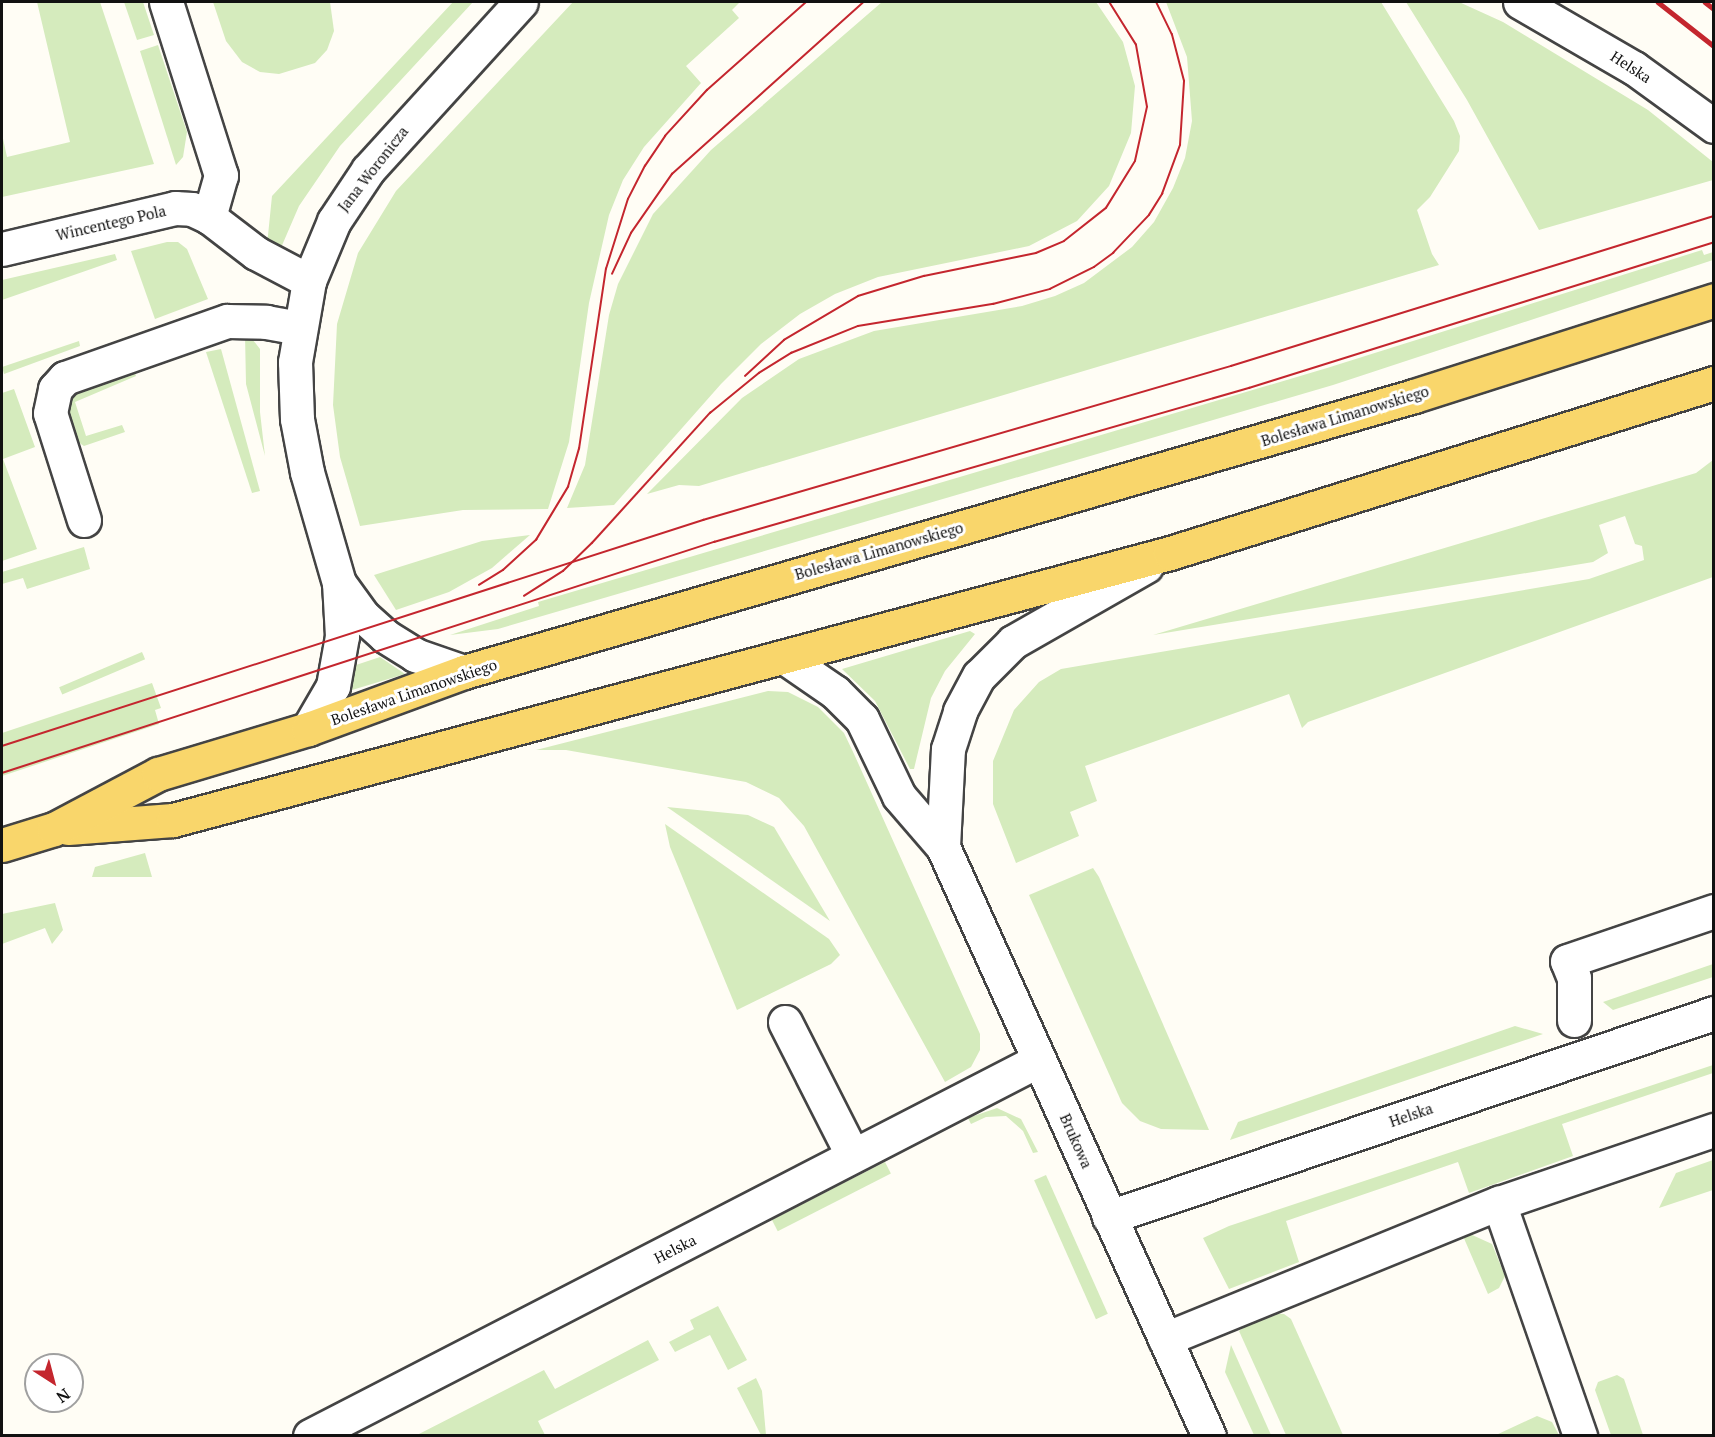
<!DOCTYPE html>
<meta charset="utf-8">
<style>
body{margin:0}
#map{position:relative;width:1715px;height:1437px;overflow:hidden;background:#fffdf5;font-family:"PT Serif",serif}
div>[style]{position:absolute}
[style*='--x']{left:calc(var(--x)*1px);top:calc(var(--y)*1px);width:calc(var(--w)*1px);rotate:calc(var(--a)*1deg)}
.green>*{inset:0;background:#d5ebbd;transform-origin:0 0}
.roads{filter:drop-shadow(2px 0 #444) drop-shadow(-2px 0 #444) drop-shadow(0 2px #444) drop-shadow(0 -2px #444)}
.minor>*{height:33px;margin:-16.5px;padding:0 16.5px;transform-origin:16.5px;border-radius:16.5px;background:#fff}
.major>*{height:33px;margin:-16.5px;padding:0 16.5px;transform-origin:16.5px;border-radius:16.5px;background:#f9d66b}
.tram>*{height:1.5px;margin:-0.75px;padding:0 0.75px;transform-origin:0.75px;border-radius:0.75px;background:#c4262e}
.rail>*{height:4.5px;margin:-2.25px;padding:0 2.25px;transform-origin:2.25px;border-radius:2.25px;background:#c4262e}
span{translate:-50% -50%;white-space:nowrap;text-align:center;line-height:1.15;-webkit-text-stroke:6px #fff;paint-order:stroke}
.street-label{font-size:15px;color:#111}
.frame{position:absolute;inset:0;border:3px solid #111;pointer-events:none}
.north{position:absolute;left:24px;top:1353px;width:60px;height:60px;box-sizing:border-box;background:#fff;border:2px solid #a0a0a0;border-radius:50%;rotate:144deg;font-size:16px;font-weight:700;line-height:24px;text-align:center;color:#111}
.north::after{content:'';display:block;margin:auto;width:21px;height:27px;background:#c4262e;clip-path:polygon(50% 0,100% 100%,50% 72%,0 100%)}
</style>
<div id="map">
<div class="green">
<i style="clip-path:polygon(37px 2px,100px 2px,154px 164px,2px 197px,2px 134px,7px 157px,70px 142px)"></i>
<i style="clip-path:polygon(124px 2px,143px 2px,154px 35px,137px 40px)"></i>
<i style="clip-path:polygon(213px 2px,330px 2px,334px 31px,327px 50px,315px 63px,279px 74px,260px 72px,242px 62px,226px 41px)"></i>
<i style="clip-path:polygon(453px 2px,473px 2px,340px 146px,299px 206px,280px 250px,267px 245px,272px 196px)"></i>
<i style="clip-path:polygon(573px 2px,740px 2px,732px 10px,739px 18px,686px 66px,701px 83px,644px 147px,623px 180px,609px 215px,589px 303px,569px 442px,548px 509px,463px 510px,360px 526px,340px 457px,333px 405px,337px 324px,358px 253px,396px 191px)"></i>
<i style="clip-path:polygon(882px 2px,1096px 2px,1123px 42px,1135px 86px,1131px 133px,1109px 186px,1077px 221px,1029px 246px,878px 277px,835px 294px,800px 314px,761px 344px,721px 384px,614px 505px,567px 508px,585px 465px,609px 315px,618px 284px,653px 214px,711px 150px)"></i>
<i style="clip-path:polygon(1166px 2px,1381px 2px,1454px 121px,1460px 136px,1459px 151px,1430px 197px,1417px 210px,1432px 254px,1439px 265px,699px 486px,679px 485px,647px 494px,742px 398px,799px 359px,874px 331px,1022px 306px,1055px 296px,1084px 283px,1132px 247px,1154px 222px,1173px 188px,1185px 158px,1192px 121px,1187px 57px)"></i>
<i style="clip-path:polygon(1406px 2px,1459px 2px,1503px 22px,1648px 110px,1713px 162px,1713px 180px,1539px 230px,1467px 100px)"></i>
<i style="clip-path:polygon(158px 45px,187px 132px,183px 157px,176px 165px,140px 51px)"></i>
<i style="clip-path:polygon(167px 242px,178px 242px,187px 249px,208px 299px,155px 319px,131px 251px)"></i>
<i style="clip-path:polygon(1702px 250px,1704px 255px,1713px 252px,1713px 260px,1333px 385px,498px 629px,450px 635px,539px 606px,538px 602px,1327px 368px)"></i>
<i style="clip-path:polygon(115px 254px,117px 260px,2px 300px,2px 280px)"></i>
<i style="clip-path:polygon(245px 335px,249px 335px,260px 349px,260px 412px,265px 456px,246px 384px)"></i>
<i style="clip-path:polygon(79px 341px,80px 346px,4px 374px,2px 367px)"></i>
<i style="clip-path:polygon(221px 349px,260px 491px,252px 493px,206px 352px)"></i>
<i style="clip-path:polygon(131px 362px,136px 376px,75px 402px,86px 436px,122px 425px,125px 432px,84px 446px,75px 440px,63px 404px,67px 395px)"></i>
<i style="clip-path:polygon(14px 389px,35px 447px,3px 459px,37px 549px,2px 561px,2px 393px)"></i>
<i style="clip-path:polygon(1713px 460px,1713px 577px,1308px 722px,1302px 728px,1289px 694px,1085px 766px,1097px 801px,1070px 812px,1079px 836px,1016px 863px,993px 804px,993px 761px,1014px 710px,1039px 682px,1061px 669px,1589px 579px,1644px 560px,1642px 546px,1635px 544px,1625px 516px,1599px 525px,1608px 553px,1593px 562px,1153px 635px,1696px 473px)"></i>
<i style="clip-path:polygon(530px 535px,492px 568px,449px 592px,396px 610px,374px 575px,482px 541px)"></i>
<i style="clip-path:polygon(84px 547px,90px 569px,27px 589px,23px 578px,2px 584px,2px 572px)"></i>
<i style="clip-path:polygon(970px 631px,975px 634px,945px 671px,931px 698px,914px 769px,910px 769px,875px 701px,842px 669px)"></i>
<i style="left:142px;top:652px;width:8px;height:90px;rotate:67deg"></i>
<i style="clip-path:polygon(380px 657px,405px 674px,352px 690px,353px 666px)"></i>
<i style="clip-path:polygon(152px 683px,161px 708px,155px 710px,159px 724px,2px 776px,2px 733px)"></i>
<i style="clip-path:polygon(768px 691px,788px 692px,818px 707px,844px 733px,854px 754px,980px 1034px,980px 1050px,971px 1067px,945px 1082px,804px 826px,779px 798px,746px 782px,566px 750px,536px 750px)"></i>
<i style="clip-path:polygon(667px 807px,748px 815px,774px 827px,830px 921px)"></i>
<i style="clip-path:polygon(665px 824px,829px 939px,840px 955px,831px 964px,737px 1010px,670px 847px)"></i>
<i style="clip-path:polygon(145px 853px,152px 877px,92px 877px,95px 867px)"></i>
<i style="clip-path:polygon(1093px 868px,1099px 877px,1209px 1130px,1161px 1129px,1140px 1121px,1122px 1103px,1029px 895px)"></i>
<i style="clip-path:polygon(55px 903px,63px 930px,52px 944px,45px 928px,2px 944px,2px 914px)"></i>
<i style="clip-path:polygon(1713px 964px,1713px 977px,1613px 1010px,1603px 1002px)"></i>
<i style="clip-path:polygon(1515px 1026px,1543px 1034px,1230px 1140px,1238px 1122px)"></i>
<i style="clip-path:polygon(1713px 1065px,1713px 1073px,1562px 1124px,1573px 1156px,1469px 1193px,1458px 1162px,1286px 1221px,1299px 1262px,1229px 1289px,1203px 1238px,1229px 1226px)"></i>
<i style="clip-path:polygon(997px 1108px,1021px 1119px,1038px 1152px,1033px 1153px,1023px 1131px,1006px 1116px,986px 1117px,971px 1124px,968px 1118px)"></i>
<i style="clip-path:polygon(1713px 1160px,1713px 1190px,1659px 1208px,1676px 1173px)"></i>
<i style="left:885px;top:1162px;width:13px;height:127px;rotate:63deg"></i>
<i style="left:1046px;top:1175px;width:152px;height:13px;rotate:66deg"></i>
<i style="clip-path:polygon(1470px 1234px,1492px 1244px,1505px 1276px,1499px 1288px,1488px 1294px,1463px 1236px)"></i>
<i style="clip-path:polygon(718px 1306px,747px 1360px,728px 1370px,710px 1335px,675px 1352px,669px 1342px,694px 1329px,690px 1320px)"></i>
<i style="clip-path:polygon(1264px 1313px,1284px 1314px,1291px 1319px,1343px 1435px,1286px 1435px,1239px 1331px)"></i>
<i style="clip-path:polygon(648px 1340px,659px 1360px,538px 1421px,545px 1435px,417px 1435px,544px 1370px,555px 1389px)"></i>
<i style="clip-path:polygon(1231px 1345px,1271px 1435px,1254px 1435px,1225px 1372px)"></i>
<i style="clip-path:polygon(1617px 1375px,1624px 1379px,1643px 1435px,1611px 1435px,1595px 1390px,1598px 1382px)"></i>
<i style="clip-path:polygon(756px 1378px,762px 1391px,766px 1435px,761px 1435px,737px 1388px)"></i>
<i style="clip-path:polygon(1537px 1416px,1552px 1422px,1559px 1435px,1496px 1435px)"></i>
</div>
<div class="roads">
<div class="minor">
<i style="--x:166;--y:2;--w:182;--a:72.4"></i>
<i style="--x:221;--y:175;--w:44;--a:105.9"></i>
<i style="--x:1520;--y:2;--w:132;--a:30.1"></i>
<i style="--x:1634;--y:68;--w:99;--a:35.9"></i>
<i style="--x:2;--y:249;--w:178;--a:-13.3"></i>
<i style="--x:175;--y:208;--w:17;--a:3"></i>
<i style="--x:192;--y:209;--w:19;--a:25"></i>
<i style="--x:209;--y:217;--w:59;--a:37.5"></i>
<i style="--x:256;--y:253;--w:60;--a:27.8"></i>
<i style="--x:84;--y:520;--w:112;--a:-107.6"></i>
<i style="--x:50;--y:413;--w:25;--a:-78"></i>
<i style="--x:55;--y:389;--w:15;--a:-48"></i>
<i style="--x:65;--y:378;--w:172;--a:-19.4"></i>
<i style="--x:227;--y:321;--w:39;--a:1"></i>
<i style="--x:266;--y:322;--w:34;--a:10"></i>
<i style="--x:339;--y:583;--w:41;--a:54"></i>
<i style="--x:363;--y:616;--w:30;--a:42"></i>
<i style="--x:385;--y:636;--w:36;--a:32"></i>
<i style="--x:415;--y:655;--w:52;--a:19.1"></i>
<i style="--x:784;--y:657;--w:62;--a:34.5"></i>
<i style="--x:835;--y:692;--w:38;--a:45"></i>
<i style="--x:862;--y:719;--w:85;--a:64.3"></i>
<i style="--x:899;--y:796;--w:67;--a:49.2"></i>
<i style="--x:943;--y:847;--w:646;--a:65.7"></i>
<i style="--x:308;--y:729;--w:50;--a:-59.8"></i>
<i style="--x:333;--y:686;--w:51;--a:-79.8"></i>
<i style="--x:342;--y:636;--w:53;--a:-93.2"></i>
<i style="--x:339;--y:583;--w:116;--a:-106.1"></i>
<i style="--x:307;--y:472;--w:54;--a:-100.7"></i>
<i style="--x:297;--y:419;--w:57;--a:-92"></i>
<i style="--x:295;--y:362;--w:82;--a:-80.2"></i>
<i style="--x:309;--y:281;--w:65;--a:-67.4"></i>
<i style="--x:334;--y:221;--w:61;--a:-56.3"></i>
<i style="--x:368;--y:170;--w:227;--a:-47.7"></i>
<i style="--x:943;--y:847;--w:98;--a:-87.1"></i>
<i style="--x:948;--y:749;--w:40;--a:-72"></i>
<i style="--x:960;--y:711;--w:40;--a:-62"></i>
<i style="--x:979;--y:676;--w:48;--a:-45"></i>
<i style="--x:1013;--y:642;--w:153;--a:-29.7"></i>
<i style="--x:1574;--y:1020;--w:42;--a:-90"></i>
<i style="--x:1574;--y:978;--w:18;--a:-112"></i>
<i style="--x:1567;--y:961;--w:155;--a:-18.8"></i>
<i style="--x:785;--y:1022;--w:148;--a:63.1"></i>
<i style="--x:1499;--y:1203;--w:247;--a:70.8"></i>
<i style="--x:1109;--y:1217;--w:638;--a:-18.63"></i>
<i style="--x:1165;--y:1339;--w:361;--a:-22.2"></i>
<i style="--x:1499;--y:1203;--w:227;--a:-18.8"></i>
<i style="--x:310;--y:1436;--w:820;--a:-27.28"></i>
</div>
<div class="major">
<i style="--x:68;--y:828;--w:105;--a:-4.4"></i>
<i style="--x:173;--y:820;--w:1032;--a:-14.99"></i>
<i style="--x:1170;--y:553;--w:570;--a:-17.35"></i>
<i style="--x:2;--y:845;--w:54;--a:-17.1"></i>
<i style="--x:54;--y:829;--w:118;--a:-27.9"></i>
<i style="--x:158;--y:774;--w:157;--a:-16.7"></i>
<i style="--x:308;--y:729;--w:166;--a:-20.1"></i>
<i style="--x:464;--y:672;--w:989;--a:-16.2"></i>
<i style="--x:1414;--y:396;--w:315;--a:-17.7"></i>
</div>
</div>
<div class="tram">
<i style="--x:612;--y:274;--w:45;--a:-65.1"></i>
<i style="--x:631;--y:233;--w:72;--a:-55.2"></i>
<i style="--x:672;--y:174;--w:258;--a:-41.9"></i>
<i style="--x:745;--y:376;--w:53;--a:-42.7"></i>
<i style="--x:784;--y:340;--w:86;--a:-30.7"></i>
<i style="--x:858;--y:296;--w:69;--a:-16.9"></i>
<i style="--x:924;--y:276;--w:114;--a:-11.6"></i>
<i style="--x:1036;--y:253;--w:30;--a:-23"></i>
<i style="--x:1064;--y:241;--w:53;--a:-38.2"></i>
<i style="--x:1106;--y:208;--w:55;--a:-58.3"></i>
<i style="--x:1135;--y:161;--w:55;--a:-77.5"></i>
<i style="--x:1147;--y:107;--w:63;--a:-100.1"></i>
<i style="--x:1136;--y:45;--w:51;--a:-122.1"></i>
<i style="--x:479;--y:585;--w:28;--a:-32"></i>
<i style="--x:503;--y:570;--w:45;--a:-42.3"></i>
<i style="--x:536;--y:540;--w:62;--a:-58.9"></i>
<i style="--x:568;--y:487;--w:40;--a:-74"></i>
<i style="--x:579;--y:449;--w:182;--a:-81.5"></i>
<i style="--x:606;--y:269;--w:73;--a:-72.6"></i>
<i style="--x:628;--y:199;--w:37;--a:-63"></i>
<i style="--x:645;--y:166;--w:36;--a:-56"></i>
<i style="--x:665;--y:136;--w:62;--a:-47.6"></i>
<i style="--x:707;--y:90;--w:132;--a:-41.6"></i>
<i style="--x:524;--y:596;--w:46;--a:-32.7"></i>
<i style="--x:563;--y:571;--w:40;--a:-44"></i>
<i style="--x:592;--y:543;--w:176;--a:-47.8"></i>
<i style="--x:710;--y:413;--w:63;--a:-39.2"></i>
<i style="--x:759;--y:373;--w:38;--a:-32"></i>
<i style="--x:791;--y:353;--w:72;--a:-21.9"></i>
<i style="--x:858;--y:326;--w:137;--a:-9.3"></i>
<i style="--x:993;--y:304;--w:59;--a:-14.7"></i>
<i style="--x:1050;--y:289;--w:49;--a:-26.6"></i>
<i style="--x:1094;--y:267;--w:24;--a:-36"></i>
<i style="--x:1113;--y:253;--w:52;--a:-46.5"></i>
<i style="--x:1149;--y:215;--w:25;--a:-58"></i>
<i style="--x:1162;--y:194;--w:52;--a:-69.8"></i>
<i style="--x:1180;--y:145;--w:64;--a:-86.4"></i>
<i style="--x:1184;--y:81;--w:48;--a:-104.6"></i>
<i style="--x:1172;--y:35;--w:37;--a:-116"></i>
<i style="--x:2;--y:746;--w:737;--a:-17.87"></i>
<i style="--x:703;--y:520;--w:550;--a:-16.26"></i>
<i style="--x:1231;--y:366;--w:506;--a:-17.25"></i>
<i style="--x:2;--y:773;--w:749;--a:-17.98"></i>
<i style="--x:714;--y:542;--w:557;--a:-16.06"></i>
<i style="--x:1249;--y:388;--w:487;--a:-17.4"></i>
</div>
<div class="rail">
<i style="--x:1658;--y:2;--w:71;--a:38.2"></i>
<i style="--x:1705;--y:2;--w:11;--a:38"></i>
</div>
<div class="street-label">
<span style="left:1631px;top:67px;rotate:33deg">Helska</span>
<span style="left:373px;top:169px;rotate:-52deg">Jana Woronicza</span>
<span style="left:111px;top:223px;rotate:-13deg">Wincentego Pola</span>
<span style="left:1345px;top:416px;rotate:-17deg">Bolesława Limanowskiego</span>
<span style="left:879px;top:551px;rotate:-16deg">Bolesława Limanowskiego</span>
<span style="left:414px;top:692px;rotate:-19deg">Bolesława Limanowskiego</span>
<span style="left:1411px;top:1115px;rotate:-19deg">Helska</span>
<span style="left:1076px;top:1141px;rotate:66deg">Brukowa</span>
<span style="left:675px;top:1249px;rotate:-27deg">Helska</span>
</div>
<div class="frame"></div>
<div class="north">N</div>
</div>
